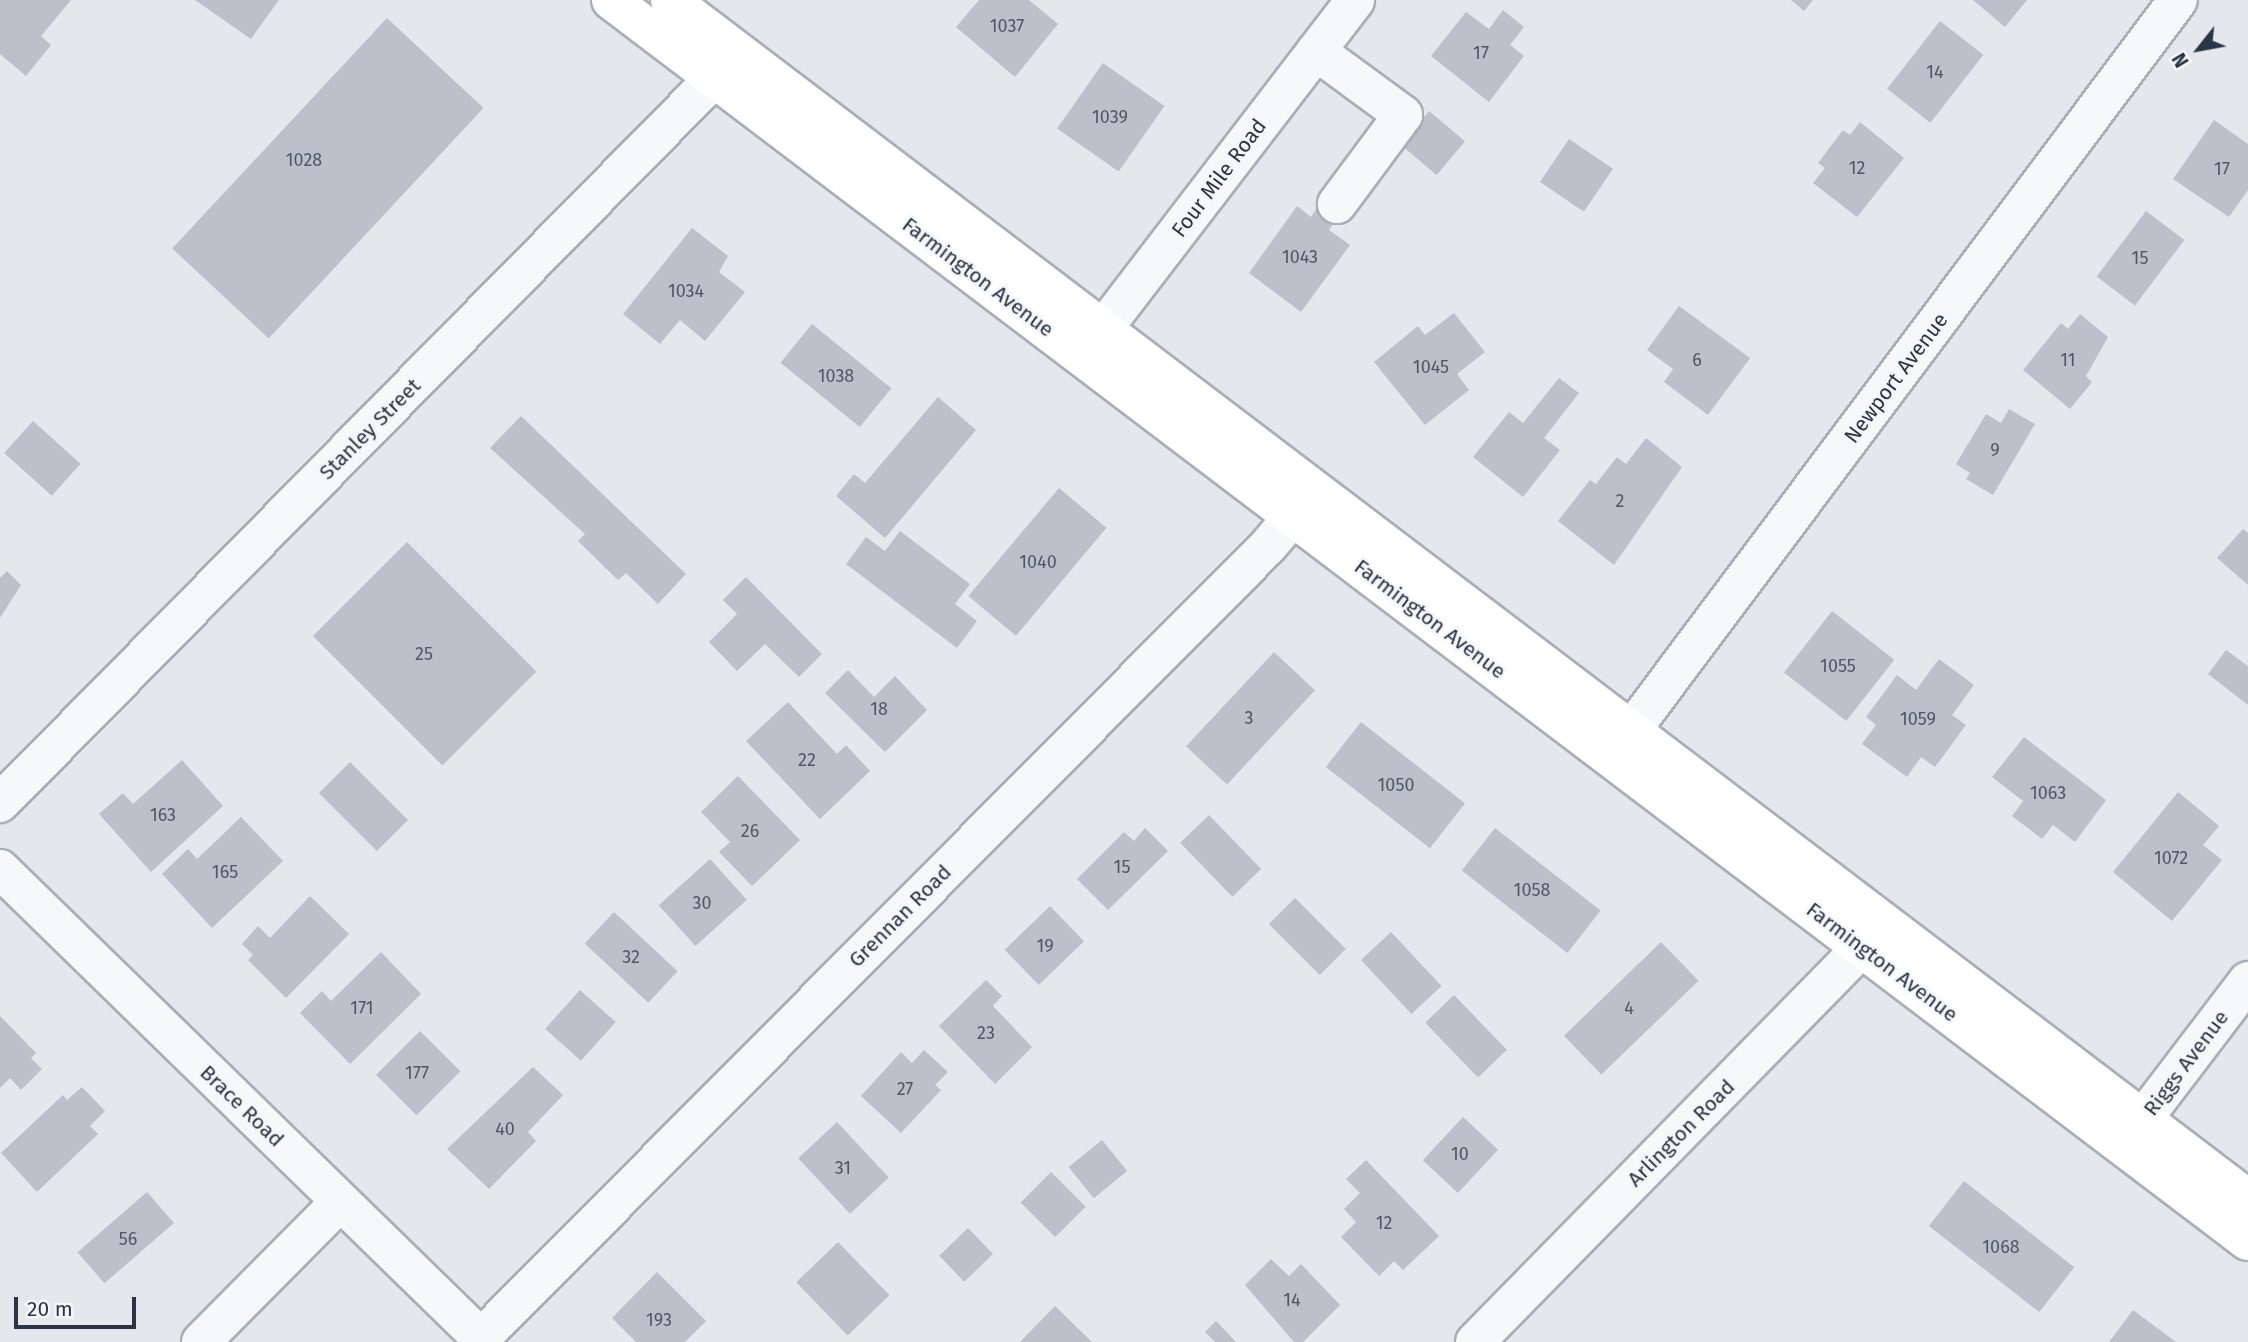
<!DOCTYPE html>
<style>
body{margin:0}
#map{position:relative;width:2248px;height:1342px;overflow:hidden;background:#e4e7ec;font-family:"Fira Sans",sans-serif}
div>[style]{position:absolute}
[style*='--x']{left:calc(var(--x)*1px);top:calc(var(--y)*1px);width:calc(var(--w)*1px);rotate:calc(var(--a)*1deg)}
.building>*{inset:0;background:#bbc0ca;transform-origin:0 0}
.roads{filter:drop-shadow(2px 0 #a9aeb7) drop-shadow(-2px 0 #a9aeb7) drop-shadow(0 2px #a9aeb7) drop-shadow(0 -2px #a9aeb7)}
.minor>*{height:38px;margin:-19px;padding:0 19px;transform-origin:19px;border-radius:19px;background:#f7f8fa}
.major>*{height:38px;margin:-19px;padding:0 19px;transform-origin:19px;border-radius:19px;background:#fff}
span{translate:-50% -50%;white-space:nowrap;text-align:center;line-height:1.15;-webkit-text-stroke:5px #f4f6f9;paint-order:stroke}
.number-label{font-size:18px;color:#4f5766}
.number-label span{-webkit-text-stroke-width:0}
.street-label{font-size:21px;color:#2b3445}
.north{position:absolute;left:2164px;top:14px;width:70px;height:70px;-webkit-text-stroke:5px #f4f6f9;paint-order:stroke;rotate:239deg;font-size:19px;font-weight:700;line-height:28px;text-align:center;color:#2b3445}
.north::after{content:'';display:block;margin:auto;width:24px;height:32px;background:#2b3445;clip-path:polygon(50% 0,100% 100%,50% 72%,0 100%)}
.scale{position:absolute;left:14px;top:1297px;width:122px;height:32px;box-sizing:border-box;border:4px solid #2b3445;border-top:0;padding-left:9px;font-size:21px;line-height:24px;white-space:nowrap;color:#2b3445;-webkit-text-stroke:5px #f4f6f9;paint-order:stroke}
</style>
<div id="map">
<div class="building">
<i style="clip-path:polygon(0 0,71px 0,41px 36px,51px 45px,26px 76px,0 54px)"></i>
<i style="clip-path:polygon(195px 0,279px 0,251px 39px)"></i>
<i style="clip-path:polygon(979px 0,1029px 0,1058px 24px,1015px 77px,956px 27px)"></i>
<i style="clip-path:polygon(1791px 0,1813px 0,1804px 11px)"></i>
<i style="clip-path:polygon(1973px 0,2027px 0,2005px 27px)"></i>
<i style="clip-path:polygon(1503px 10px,1524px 27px,1510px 45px,1524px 56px,1489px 102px,1431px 56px,1466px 12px,1489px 29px)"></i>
<i style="left:387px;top:18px;width:132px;height:315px;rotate:43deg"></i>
<i style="left:1940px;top:21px;width:55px;height:86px;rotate:38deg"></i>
<i style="left:1103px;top:63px;width:75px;height:80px;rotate:35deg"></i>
<i style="left:1429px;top:111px;width:47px;height:44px;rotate:40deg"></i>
<i style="clip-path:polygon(2214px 120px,2248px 144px,2248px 190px,2229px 217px,2173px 179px)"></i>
<i style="clip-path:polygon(1860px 122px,1904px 158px,1857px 217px,1813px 183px,1825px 168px,1818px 163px,1843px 130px,1850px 135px)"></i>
<i style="left:1569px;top:139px;width:53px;height:52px;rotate:34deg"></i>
<i style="clip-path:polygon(1319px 205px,1336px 219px,1329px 230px,1350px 245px,1301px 312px,1249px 273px,1297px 206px,1311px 217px)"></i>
<i style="left:2146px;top:211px;width:48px;height:82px;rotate:37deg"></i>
<i style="clip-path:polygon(692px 228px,728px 256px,719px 272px,745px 292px,705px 341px,680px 320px,660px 344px,623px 314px)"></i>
<i style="clip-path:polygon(1679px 306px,1750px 358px,1708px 415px,1664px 382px,1673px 369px,1647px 350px)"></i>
<i style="clip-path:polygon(1454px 313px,1485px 352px,1457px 374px,1469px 390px,1425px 425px,1374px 362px,1418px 326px,1425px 335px)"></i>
<i style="clip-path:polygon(2080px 314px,2108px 337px,2086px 376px,2092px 382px,2070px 409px,2023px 370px,2061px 323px,2068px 329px)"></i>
<i style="left:812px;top:324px;width:102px;height:50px;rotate:39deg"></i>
<i style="clip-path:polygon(1559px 378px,1579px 393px,1544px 438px,1560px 450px,1523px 497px,1473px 457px,1509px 412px,1523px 423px)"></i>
<i style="clip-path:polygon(938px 397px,976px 430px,885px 538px,836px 496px,854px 474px,865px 483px)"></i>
<i style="clip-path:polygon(2009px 409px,2035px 424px,1993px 495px,1966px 479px,1970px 473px,1956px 464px,1986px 414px,2001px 423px)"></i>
<i style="clip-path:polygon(521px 416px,686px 574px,658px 604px,626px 573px,618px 580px,578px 541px,585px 534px,490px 448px)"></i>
<i style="left:33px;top:421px;width:64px;height:43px;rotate:42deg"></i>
<i style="clip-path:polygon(1646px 438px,1682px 467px,1614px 565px,1558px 521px,1590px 480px,1596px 484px,1617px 457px,1626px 464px)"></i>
<i style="left:1059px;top:488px;width:62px;height:141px;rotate:40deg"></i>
<i style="clip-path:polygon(2243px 529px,2248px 533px,2248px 585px,2217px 558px)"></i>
<i style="clip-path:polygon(900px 531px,970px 584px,955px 604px,977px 621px,957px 648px,846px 564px,866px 537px,885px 551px)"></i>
<i style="left:407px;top:542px;width:183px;height:133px;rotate:45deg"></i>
<i style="clip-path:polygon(7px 571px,21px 585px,0 618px,0 578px)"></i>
<i style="clip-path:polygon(746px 577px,822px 654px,799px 677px,765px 644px,737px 671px,709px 642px,737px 614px,723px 600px)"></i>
<i style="left:1832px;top:611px;width:79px;height:78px;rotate:38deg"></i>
<i style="clip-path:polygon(2226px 650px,2248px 666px,2248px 705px,2208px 674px)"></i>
<i style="left:1274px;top:652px;width:56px;height:129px;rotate:43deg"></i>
<i style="clip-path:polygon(1939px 659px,1974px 685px,1952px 715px,1966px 725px,1935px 767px,1921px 757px,1907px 777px,1862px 744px,1876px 725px,1866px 717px,1897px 675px,1916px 690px)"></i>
<i style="clip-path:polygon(848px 670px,874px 697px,895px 676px,927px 710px,885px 752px,825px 693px)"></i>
<i style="clip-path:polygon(788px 702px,837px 754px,846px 745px,870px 771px,820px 819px,746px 741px)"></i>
<i style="left:1361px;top:722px;width:132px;height:57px;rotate:38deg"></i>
<i style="clip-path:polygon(2024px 737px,2106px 800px,2075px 842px,2053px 825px,2042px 839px,2012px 816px,2023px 801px,1992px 777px)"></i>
<i style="clip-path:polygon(182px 760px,223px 806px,151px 872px,99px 814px,123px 793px,133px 804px)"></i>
<i style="left:350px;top:762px;width:82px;height:44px;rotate:45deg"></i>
<i style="clip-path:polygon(738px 776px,800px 840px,752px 886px,719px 852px,730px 842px,701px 812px)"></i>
<i style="clip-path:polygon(2178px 792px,2219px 826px,2203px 845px,2222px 860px,2172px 921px,2113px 872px)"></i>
<i style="left:1209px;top:815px;width:75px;height:40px;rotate:46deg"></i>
<i style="clip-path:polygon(241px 817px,283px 861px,212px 928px,162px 874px,188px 849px,197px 859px)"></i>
<i style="clip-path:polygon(1145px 828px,1168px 851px,1108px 910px,1077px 879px,1124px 832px,1134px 841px)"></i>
<i style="left:1495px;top:828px;width:134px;height:54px;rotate:38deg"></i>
<i style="left:710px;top:859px;width:55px;height:69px;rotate:48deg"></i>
<i style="clip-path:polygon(310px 896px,349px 934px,286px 998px,248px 960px,253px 955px,242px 944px,258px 926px,270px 938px)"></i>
<i style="left:1295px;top:898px;width:72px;height:37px;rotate:45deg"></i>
<i style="left:1050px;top:906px;width:49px;height:63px;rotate:46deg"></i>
<i style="left:614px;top:912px;width:87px;height:43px;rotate:43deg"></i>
<i style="left:1391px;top:932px;width:74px;height:41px;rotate:47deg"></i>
<i style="left:1661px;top:942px;width:54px;height:135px;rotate:46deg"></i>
<i style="clip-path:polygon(381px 952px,421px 994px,350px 1064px,300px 1013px,322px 991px,331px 1001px)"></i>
<i style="clip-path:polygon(986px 980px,1002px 996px,993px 1006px,1032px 1047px,995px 1084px,939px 1026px)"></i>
<i style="left:580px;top:990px;width:48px;height:52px;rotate:42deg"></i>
<i style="left:1454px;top:995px;width:76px;height:40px;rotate:46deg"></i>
<i style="clip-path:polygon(0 1016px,36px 1053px,31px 1058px,42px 1069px,21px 1090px,10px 1078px,0 1088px)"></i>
<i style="left:420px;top:1031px;width:57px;height:62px;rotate:45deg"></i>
<i style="clip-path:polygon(924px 1050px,948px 1072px,935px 1085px,941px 1090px,901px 1133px,861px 1096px,901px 1052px,912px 1063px)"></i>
<i style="clip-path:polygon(533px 1067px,563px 1095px,528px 1132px,536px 1141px,489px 1189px,447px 1149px)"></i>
<i style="clip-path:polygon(82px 1087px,105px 1111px,90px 1126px,98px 1134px,37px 1192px,1px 1153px,63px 1095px,67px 1100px)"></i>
<i style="left:1463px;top:1117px;width:48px;height:59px;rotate:43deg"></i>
<i style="left:837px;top:1122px;width:76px;height:53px;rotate:47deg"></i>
<i style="left:1102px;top:1140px;width:40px;height:43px;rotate:51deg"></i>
<i style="clip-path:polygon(1366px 1160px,1439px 1236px,1403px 1270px,1394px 1261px,1379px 1276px,1341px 1237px,1356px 1222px,1344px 1209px,1360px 1193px,1346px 1179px)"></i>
<i style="left:1051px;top:1172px;width:49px;height:43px;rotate:45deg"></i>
<i style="left:1964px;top:1181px;width:140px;height:57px;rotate:38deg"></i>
<i style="left:147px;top:1192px;width:41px;height:92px;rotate:49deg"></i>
<i style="left:968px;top:1228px;width:36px;height:40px;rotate:46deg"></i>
<i style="left:838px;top:1242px;width:74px;height:58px;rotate:46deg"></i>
<i style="clip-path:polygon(1271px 1259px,1289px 1276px,1301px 1264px,1340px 1305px,1303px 1342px,1294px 1342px,1245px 1285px)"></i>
<i style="clip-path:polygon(657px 1272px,706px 1321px,685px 1342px,636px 1342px,612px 1318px)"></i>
<i style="clip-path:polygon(1055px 1306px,1092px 1342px,1020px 1342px)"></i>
<i style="clip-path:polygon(2133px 1310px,2176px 1342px,2109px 1342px)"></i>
<i style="clip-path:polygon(1216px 1321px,1236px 1342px,1215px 1342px,1205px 1332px)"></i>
</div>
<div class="roads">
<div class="minor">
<i style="--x:1316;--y:51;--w:108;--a:36.3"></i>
<i style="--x:1403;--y:115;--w:111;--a:126.6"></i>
<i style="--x:1083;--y:355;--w:447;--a:-52.5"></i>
<i style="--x:1612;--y:756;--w:944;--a:-53.18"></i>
<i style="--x:0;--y:803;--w:1050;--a:-45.42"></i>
<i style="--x:0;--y:869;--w:677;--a:44.28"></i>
<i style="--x:2123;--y:1145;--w:206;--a:-52.7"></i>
<i style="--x:481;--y:1338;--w:1117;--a:-45.18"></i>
<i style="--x:1268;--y:546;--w:71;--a:-49.6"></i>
<i style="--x:201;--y:1342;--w:197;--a:-45.2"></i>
<i style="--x:1475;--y:1342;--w:586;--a:-45.55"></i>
</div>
<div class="major">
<i style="--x:611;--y:0;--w:2054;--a:37.17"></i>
<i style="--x:670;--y:0;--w:1982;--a:37.23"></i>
</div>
</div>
<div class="number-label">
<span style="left:1007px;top:26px">1037</span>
<span style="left:1481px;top:53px">17</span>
<span style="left:1935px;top:72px">14</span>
<span style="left:1110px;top:117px">1039</span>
<span style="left:304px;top:160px">1028</span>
<span style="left:1857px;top:168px">12</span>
<span style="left:2222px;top:169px">17</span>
<span style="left:1300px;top:257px">1043</span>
<span style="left:2140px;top:258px">15</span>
<span style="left:686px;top:291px">1034</span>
<span style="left:1697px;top:360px">6</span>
<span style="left:2068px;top:360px">11</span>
<span style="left:1431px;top:367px">1045</span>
<span style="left:836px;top:376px">1038</span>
<span style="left:1995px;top:450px">9</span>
<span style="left:1620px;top:501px">2</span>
<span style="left:1038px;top:562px">1040</span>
<span style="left:424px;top:654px">25</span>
<span style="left:1838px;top:666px">1055</span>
<span style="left:879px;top:709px">18</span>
<span style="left:1249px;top:718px">3</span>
<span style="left:1918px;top:719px">1059</span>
<span style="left:807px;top:760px">22</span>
<span style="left:1396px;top:785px">1050</span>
<span style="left:2048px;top:793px">1063</span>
<span style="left:163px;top:815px">163</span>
<span style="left:750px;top:831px">26</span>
<span style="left:2171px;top:858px">1072</span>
<span style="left:1122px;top:867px">15</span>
<span style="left:225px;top:872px">165</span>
<span style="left:1532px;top:890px">1058</span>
<span style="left:702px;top:903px">30</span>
<span style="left:1045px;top:946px">19</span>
<span style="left:631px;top:957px">32</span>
<span style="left:362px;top:1008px">171</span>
<span style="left:1629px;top:1008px">4</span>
<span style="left:986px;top:1033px">23</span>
<span style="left:417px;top:1073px">177</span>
<span style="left:905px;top:1089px">27</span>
<span style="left:505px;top:1129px">40</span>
<span style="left:1460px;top:1154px">10</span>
<span style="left:843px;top:1168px">31</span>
<span style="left:1384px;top:1223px">12</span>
<span style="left:128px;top:1239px">56</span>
<span style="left:2001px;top:1247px">1068</span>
<span style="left:1292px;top:1300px">14</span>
<span style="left:659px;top:1320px">193</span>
</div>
<div class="street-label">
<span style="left:1219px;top:178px;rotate:-53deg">Four Mile Road</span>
<span style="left:978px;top:277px;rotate:37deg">Farmington Avenue</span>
<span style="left:1896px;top:378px;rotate:-53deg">Newport Avenue</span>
<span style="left:370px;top:429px;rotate:-45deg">Stanley Street</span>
<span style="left:1430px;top:619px;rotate:37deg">Farmington Avenue</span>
<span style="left:900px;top:916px;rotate:-45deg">Grennan Road</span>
<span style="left:1882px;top:962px;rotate:37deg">Farmington Avenue</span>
<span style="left:2186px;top:1063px;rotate:-53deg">Riggs Avenue</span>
<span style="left:242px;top:1106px;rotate:44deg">Brace Road</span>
<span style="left:1681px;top:1133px;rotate:-45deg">Arlington Road</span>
</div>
<div class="north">N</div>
<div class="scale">20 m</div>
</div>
